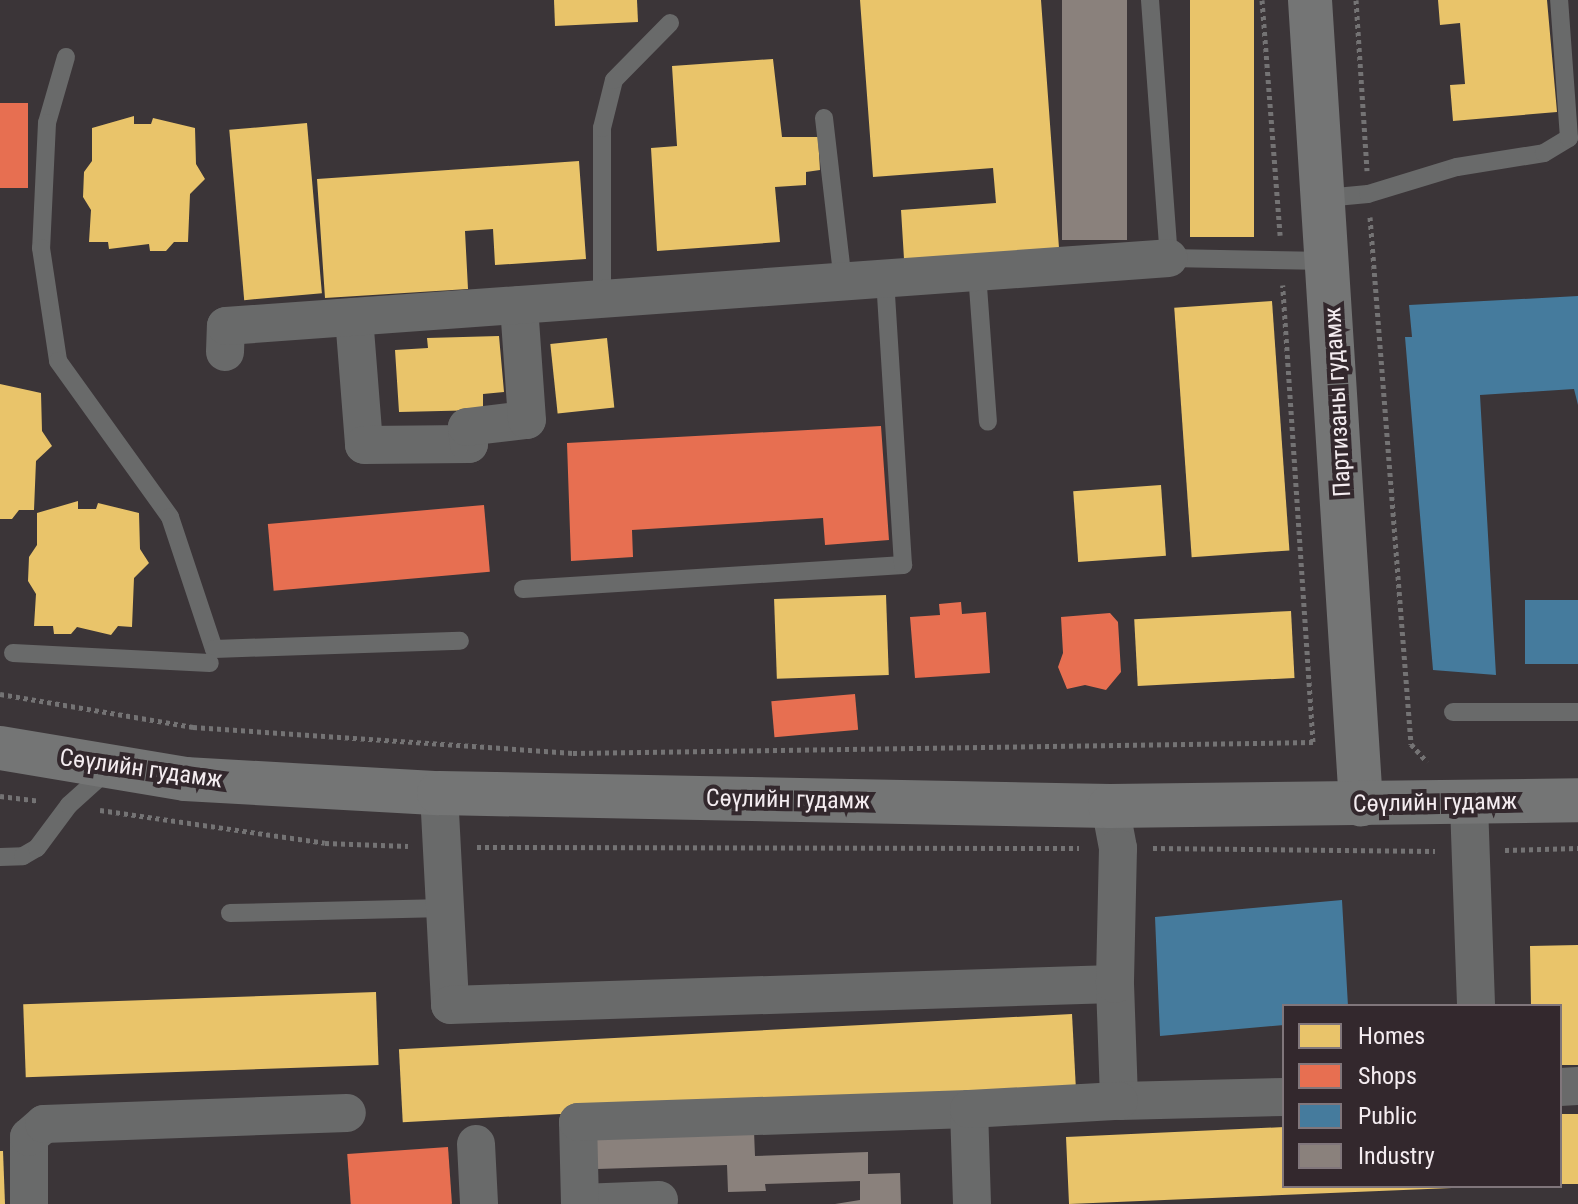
<!DOCTYPE html>
<meta charset="utf-8">
<style>
body{margin:0}
#map{position:relative;width:1578px;height:1204px;overflow:hidden;background:#3b3538;font-family:"Roboto Condensed",sans-serif}
div>[style]{position:absolute}
[style*='--x']{left:calc(var(--x)*1px);top:calc(var(--y)*1px);width:calc(var(--w)*1px);rotate:calc(var(--a)*1deg)}
.homes>*{inset:0;background:#e9c46a;transform-origin:0 0}
.shops>*{inset:0;background:#e76f51;transform-origin:0 0}
.public>*{inset:0;background:#457b9d;transform-origin:0 0}
.industry>*{inset:0;background:#8a817c;transform-origin:0 0}
.path>*{height:5px;margin-top:-2.5px;transform-origin:0;background:repeating-linear-gradient(90deg,#747374 0 4px,transparent 0 8px)}
.lane>*{height:18px;margin:-9px;padding:0 9px;transform-origin:9px;border-radius:9px;background:#696a6a}
.street>*{height:38px;margin:-19px;padding:0 19px;transform-origin:19px;border-radius:19px;background:#696a6a}
.secondary>*{height:44px;margin:-22px;padding:0 22px;transform-origin:22px;border-radius:22px;background:#747575}
span{translate:-50% -50%;white-space:nowrap;text-align:center;line-height:1.15;-webkit-text-stroke:8px #33282d;paint-order:stroke}
.street-label{font-size:24px;color:#f4ecf0}
.legend{position:absolute;left:1282px;top:1004px;width:280px;height:184px;box-sizing:border-box;background:#33282d;border:2px solid #80767b;margin:0;padding:10px 14px;list-style:none;font-size:24px;color:#f4ecf0}
.legend li{display:flex;align-items:center;gap:16px;height:40px}
.legend b{width:40px;border:2px solid #80767b}
</style>
<div id="map">
<div class="homes">
<i style="clip-path:polygon(554px 0,637px 0,638px 22px,555px 26px)"></i>
<i style="clip-path:polygon(860px 0,1041px 0,1059px 248px,904px 259px,901px 210px,996px 203px,993px 168px,873px 177px)"></i>
<i style="left:1190px;top:0;width:64px;height:237px"></i>
<i style="clip-path:polygon(1438px 0,1547px 0,1557px 112px,1453px 121px,1450px 85px,1465px 84px,1460px 23px,1440px 25px)"></i>
<i style="clip-path:polygon(773px 59px,782px 137px,818px 137px,820px 170px,806px 172px,806px 185px,775px 187px,780px 242px,657px 251px,651px 148px,677px 146px,672px 66px)"></i>
<i style="clip-path:polygon(134px 116px,134px 124px,151px 124px,153px 118px,195px 128px,196px 164px,205px 179px,190px 194px,188px 242px,174px 242px,166px 251px,150px 251px,149px 244px,109px 249px,108px 242px,89px 242px,91px 210px,83px 197px,84px 172px,92px 161px,92px 128px)"></i>
<i style="left:307px;top:123px;width:171px;height:78px;rotate:85deg"></i>
<i style="clip-path:polygon(579px 161px,586px 259px,495px 265px,493px 229px,465px 231px,468px 289px,325px 298px,317px 179px)"></i>
<i style="left:1272px;top:301px;width:250px;height:98px;rotate:86deg"></i>
<i style="clip-path:polygon(499px 336px,504px 392px,483px 394px,483px 410px,399px 412px,395px 350px,428px 348px,427px 338px)"></i>
<i style="left:607px;top:338px;width:70px;height:57px;rotate:84deg"></i>
<i style="clip-path:polygon(0 384px,41px 393px,42px 431px,52px 446px,36px 461px,34px 510px,19px 510px,12px 519px,0 519px)"></i>
<i style="left:1161px;top:485px;width:71px;height:88px;rotate:86deg"></i>
<i style="clip-path:polygon(78px 501px,78px 509px,96px 509px,98px 503px,139px 513px,140px 549px,149px 563px,134px 578px,132px 627px,118px 626px,111px 635px,77px 627px,71px 634px,54px 634px,53px 626px,34px 626px,36px 594px,28px 581px,29px 557px,37px 545px,37px 513px)"></i>
<i style="left:886px;top:595px;width:80px;height:112px;rotate:88deg"></i>
<i style="left:1291px;top:611px;width:67px;height:157px;rotate:87deg"></i>
<i style="clip-path:polygon(1578px 945px,1578px 1065px,1560px 1065px,1560px 1006px,1531px 1006px,1530px 946px)"></i>
<i style="left:376px;top:992px;width:73px;height:353px;rotate:88deg"></i>
<i style="left:1072px;top:1014px;width:73px;height:674px;rotate:87deg"></i>
<i style="left:1560px;top:1114px;width:18px;height:70px"></i>
<i style="clip-path:polygon(1284px 1127px,1284px 1186px,1452px 1188px,1069px 1204px,1066px 1137px)"></i>
<i style="clip-path:polygon(0 1151px,3px 1151px,5px 1204px,0 1204px)"></i>
</div>
<div class="shops">
<i style="left:0;top:103px;width:28px;height:85px"></i>
<i style="clip-path:polygon(881px 426px,889px 540px,825px 545px,823px 518px,632px 530px,633px 557px,571px 561px,567px 443px)"></i>
<i style="left:484px;top:505px;width:67px;height:217px;rotate:85deg"></i>
<i style="clip-path:polygon(961px 602px,962px 614px,986px 612px,990px 673px,915px 678px,910px 617px,940px 615px,939px 604px)"></i>
<i style="clip-path:polygon(1110px 613px,1118px 622px,1121px 672px,1106px 690px,1085px 685px,1067px 689px,1058px 667px,1063px 653px,1061px 617px)"></i>
<i style="left:855px;top:694px;width:36px;height:84px;rotate:85deg"></i>
<i style="left:448px;top:1147px;width:57px;height:101px;rotate:86deg"></i>
</div>
<div class="public">
<i style="clip-path:polygon(1578px 296px,1578px 405px,1574px 389px,1480px 395px,1496px 675px,1433px 670px,1405px 337px,1412px 337px,1409px 305px)"></i>
<i style="left:1578px;top:600px;width:64px;height:53px;rotate:90deg"></i>
<i style="clip-path:polygon(1342px 900px,1348px 1006px,1284px 1006px,1284px 1025px,1160px 1036px,1155px 917px)"></i>
</div>
<div class="industry">
<i style="left:1062px;top:0;width:65px;height:240px"></i>
<i style="clip-path:polygon(754px 1131px,755px 1156px,868px 1152px,868px 1174px,900px 1173px,901px 1204px,835px 1204px,860px 1200px,860px 1181px,765px 1184px,766px 1191px,728px 1192px,727px 1165px,597px 1169px,596px 1136px)"></i>
</div>
<div class="path">
<i style="--x:1262;--y:0;--w:236;--a:85.6"></i>
<i style="--x:1356;--y:0;--w:171;--a:86.3"></i>
<i style="--x:1370;--y:217;--w:529;--a:85.55"></i>
<i style="--x:1411;--y:744;--w:24;--a:48"></i>
<i style="--x:0;--y:694;--w:196;--a:9.7"></i>
<i style="--x:193;--y:727;--w:381;--a:3.9"></i>
<i style="--x:573;--y:753;--w:740;--a:-0.85"></i>
<i style="--x:1313;--y:742;--w:458;--a:-93.8"></i>
<i style="--x:0;--y:796;--w:39;--a:7"></i>
<i style="--x:100;--y:810;--w:227;--a:8.3"></i>
<i style="--x:325;--y:843;--w:83;--a:2.1"></i>
<i style="--x:477;--y:847;--w:602;--a:0.1"></i>
<i style="--x:1153;--y:848;--w:282;--a:0.6"></i>
<i style="--x:1505;--y:850;--w:73;--a:-1.6"></i>
</div>
<div class="lane">
<i style="--x:1150;--y:0;--w:259;--a:85.8"></i>
<i style="--x:1169;--y:258;--w:158;--a:1.1"></i>
<i style="--x:66;--y:57;--w:69;--a:106.1"></i>
<i style="--x:47;--y:123;--w:125;--a:92.7"></i>
<i style="--x:41;--y:248;--w:114;--a:81.4"></i>
<i style="--x:58;--y:361;--w:192;--a:54.3"></i>
<i style="--x:170;--y:517;--w:139;--a:71.6"></i>
<i style="--x:214;--y:649;--w:246;--a:-1.9"></i>
<i style="--x:824;--y:118;--w:165;--a:83.4"></i>
<i style="--x:1325;--y:198;--w:43;--a:-5.3"></i>
<i style="--x:1368;--y:194;--w:93;--a:-16.9"></i>
<i style="--x:1457;--y:167;--w:88;--a:-9.1"></i>
<i style="--x:1544;--y:153;--w:29;--a:-31"></i>
<i style="--x:1569;--y:138;--w:138;--a:-94.1"></i>
<i style="--x:977;--y:273;--w:149;--a:85.8"></i>
<i style="--x:602;--y:297;--w:169;--a:-90"></i>
<i style="--x:602;--y:128;--w:49;--a:-76"></i>
<i style="--x:614;--y:80;--w:80;--a:-45.5"></i>
<i style="--x:523;--y:589;--w:381;--a:-3.6"></i>
<i style="--x:903;--y:565;--w:287;--a:-93.6"></i>
<i style="--x:13;--y:653;--w:197;--a:2.9"></i>
<i style="--x:1453;--y:712;--w:125;--a:0"></i>
<i style="--x:0;--y:857;--w:23;--a:-2"></i>
<i style="--x:23;--y:856;--w:16;--a:-30"></i>
<i style="--x:37;--y:848;--w:54;--a:-53.3"></i>
<i style="--x:69;--y:805;--w:54;--a:-42"></i>
<i style="--x:230;--y:913;--w:215;--a:-1.3"></i>
</div>
<div class="street">
<i style="--x:354;--y:317;--w:128;--a:85.5"></i>
<i style="--x:364;--y:445;--w:105;--a:-0.5"></i>
<i style="--x:469;--y:444;--w:17;--a:-97"></i>
<i style="--x:467;--y:427;--w:60;--a:-6.7"></i>
<i style="--x:527;--y:420;--w:115;--a:-94"></i>
<i style="--x:225;--y:352;--w:26;--a:-88"></i>
<i style="--x:226;--y:326;--w:945;--a:-4.12"></i>
<i style="--x:439;--y:793;--w:212;--a:87"></i>
<i style="--x:450;--y:1005;--w:665;--a:-1.81"></i>
<i style="--x:1115;--y:984;--w:117;--a:88"></i>
<i style="--x:1119;--y:1101;--w:165;--a:-1.4"></i>
<i style="--x:1469;--y:804;--w:202;--a:88"></i>
<i style="--x:1110;--y:806;--w:43;--a:79.2"></i>
<i style="--x:1118;--y:848;--w:136;--a:91.3"></i>
<i style="--x:1560;--y:1087;--w:18;--a:-3"></i>
<i style="--x:476;--y:1144;--w:60;--a:87.1"></i>
<i style="--x:659;--y:1200;--w:79;--a:177.8"></i>
<i style="--x:580;--y:1203;--w:81;--a:-91.4"></i>
<i style="--x:578;--y:1122;--w:391;--a:-1.9"></i>
<i style="--x:29;--y:1204;--w:67;--a:-90"></i>
<i style="--x:29;--y:1137;--w:20;--a:-41"></i>
<i style="--x:44;--y:1124;--w:303;--a:-2.1"></i>
<i style="--x:972;--y:1204;--w:95;--a:-91.8"></i>
<i style="--x:969;--y:1109;--w:150;--a:-3.1"></i>
</div>
<div class="secondary">
<i style="--x:1310;--y:0;--w:806;--a:86.37"></i>
<i style="--x:0;--y:748;--w:188;--a:9.5"></i>
<i style="--x:185;--y:779;--w:254;--a:3.2"></i>
<i style="--x:439;--y:793;--w:671;--a:1.11"></i>
<i style="--x:1110;--y:806;--w:468;--a:-0.7"></i>
</div>
<div class="street-label">
<span style="left:1338px;top:402px;rotate:-93deg">Партизаны гудамж</span>
<span style="left:141px;top:769px;rotate:8deg">Сөүлийн гудамж</span>
<span style="left:788px;top:800px;rotate:1deg">Сөүлийн гудамж</span>
<span style="left:1435px;top:803px;rotate:-1deg">Сөүлийн гудамж</span>
</div>
<ul class="legend">
<li><b style="height:22px;background:#e9c46a"></b>Homes</li>
<li><b style="height:22px;background:#e76f51"></b>Shops</li>
<li><b style="height:22px;background:#457b9d"></b>Public</li>
<li><b style="height:22px;background:#8a817c"></b>Industry</li>
</ul>
</div>
